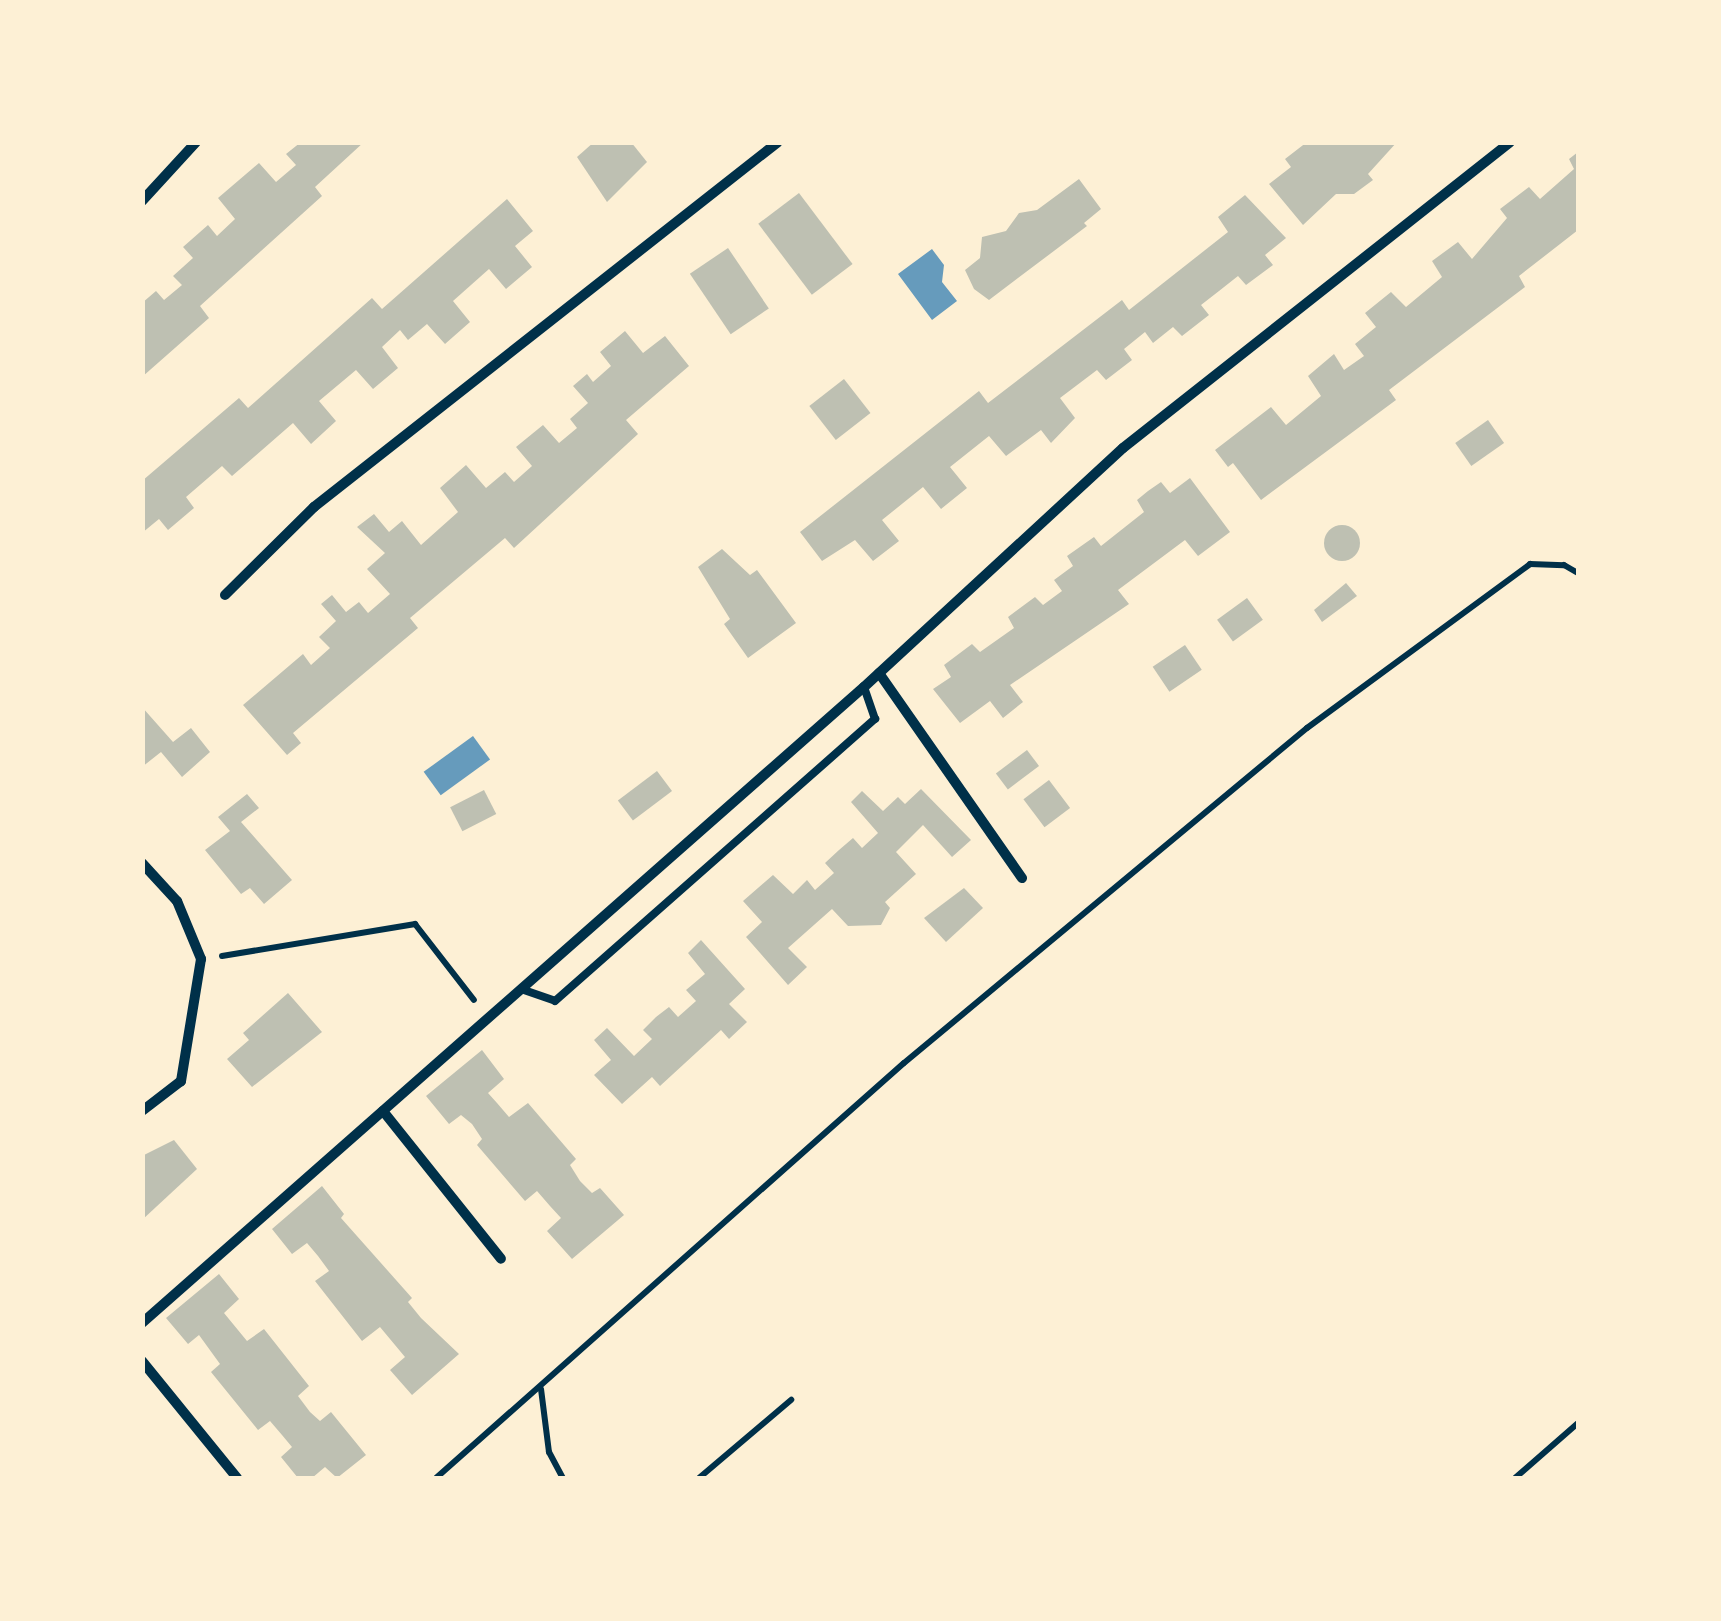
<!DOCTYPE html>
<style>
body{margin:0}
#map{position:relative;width:1721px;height:1621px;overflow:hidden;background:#fdf0d5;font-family:"Work Sans",sans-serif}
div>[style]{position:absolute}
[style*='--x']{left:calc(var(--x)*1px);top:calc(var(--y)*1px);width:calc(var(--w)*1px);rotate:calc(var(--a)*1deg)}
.water>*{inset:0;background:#669bbc;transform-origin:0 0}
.building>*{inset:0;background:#bec0b2;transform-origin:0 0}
.round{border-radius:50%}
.path>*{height:6px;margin:-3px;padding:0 3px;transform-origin:3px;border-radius:3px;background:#003049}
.service>*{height:8px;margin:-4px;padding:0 4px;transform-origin:4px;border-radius:4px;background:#003049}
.minor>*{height:10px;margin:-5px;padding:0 5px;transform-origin:5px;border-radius:5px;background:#003049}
span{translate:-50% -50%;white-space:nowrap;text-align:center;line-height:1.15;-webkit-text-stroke:8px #fdf0d5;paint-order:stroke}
.frame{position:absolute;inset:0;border:145px solid #fdf0d5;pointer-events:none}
</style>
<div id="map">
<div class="water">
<i style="clip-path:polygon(932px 249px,944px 265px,942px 282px,957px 301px,932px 320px,898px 274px)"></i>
<i style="left:473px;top:736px;width:29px;height:61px;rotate:54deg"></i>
</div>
<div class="building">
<i style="clip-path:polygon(301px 142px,364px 142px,315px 187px,322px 196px,200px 306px,209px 318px,142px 377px,142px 303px,156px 291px,164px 300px,182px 285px,173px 276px,193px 258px,183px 247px,208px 225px,217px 236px,235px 219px,218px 198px,259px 163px,276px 182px,296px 165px,286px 154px)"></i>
<i style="clip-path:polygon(594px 142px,631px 142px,647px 162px,607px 202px,577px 157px)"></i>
<i style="clip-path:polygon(1307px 142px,1397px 142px,1368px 174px,1373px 180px,1354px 194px,1336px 194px,1303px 225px,1269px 184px,1291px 167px,1285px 159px)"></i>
<i style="clip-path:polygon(1578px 152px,1578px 230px,1519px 276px,1525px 287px,1389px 390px,1396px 400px,1261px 500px,1233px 463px,1228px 467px,1215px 450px,1271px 407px,1286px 425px,1321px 396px,1308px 376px,1334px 354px,1344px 370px,1364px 356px,1355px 344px,1376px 327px,1365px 313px,1391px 292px,1406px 307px,1442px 277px,1432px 261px,1458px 242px,1472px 259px,1507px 218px,1500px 209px,1529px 187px,1540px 199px,1574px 169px,1569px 159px)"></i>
<i style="clip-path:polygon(1079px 179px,1101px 209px,1084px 223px,1087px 226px,989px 300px,974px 289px,965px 270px,980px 258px,982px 237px,1006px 231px,1019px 213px,1037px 210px)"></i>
<i style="left:799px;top:193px;width:89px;height:51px;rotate:53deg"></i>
<i style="clip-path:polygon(1245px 195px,1286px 238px,1265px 255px,1273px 265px,1246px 285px,1238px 276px,1219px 291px,1201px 305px,1209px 315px,1182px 336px,1173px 327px,1153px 343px,1145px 332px,1124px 349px,1132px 360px,1106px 380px,1097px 370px,1060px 398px,1075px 418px,1051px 443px,1041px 430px,1006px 456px,989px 436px,950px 467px,967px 488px,941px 509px,923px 487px,882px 520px,899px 541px,873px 561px,855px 540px,822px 561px,800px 532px,979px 391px,988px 403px,1122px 300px,1129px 310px,1228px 232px,1218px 217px)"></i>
<i style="clip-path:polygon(507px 199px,533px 231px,515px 246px,532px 267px,506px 289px,489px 269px,453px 301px,470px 322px,445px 344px,427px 324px,408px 340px,400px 330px,382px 347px,398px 368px,373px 389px,356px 370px,319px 401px,336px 421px,311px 444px,293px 423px,232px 476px,222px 466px,186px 497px,194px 508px,168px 530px,159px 519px,142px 533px,142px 481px,239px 398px,248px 408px,372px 298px,382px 309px)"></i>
<i style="left:728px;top:248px;width:73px;height:46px;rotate:56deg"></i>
<i style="clip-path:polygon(625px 331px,643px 353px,665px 336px,689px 366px,626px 420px,638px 434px,514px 548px,505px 538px,410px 618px,418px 628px,293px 733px,301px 743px,287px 755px,243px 705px,303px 654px,311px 665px,330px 648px,319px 637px,336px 621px,321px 604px,332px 595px,346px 612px,359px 602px,368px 613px,390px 594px,367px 569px,385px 553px,357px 527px,374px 514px,389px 532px,402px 521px,421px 545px,458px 512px,440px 488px,466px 465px,486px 488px,505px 472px,514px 482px,532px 466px,516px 447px,543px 425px,559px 443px,577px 428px,570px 419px,588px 403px,573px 386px,587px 374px,593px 382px,611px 366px,600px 352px)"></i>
<i style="left:844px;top:379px;width:43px;height:44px;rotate:52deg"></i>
<i style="left:1488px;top:420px;width:28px;height:40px;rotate:55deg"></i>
<i style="clip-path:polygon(1190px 478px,1230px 532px,1198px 556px,1185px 540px,1118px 590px,1129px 604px,1010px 685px,1023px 702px,1003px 718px,990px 701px,960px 723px,933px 689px,951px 677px,944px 665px,972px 644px,980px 652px,1014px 628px,1008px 617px,1035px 597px,1043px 605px,1062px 591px,1054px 580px,1073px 566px,1067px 556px,1094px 537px,1101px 546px,1144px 512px,1137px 500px,1148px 491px,1161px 482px,1170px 493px)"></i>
<i class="round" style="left:1324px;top:525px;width:36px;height:36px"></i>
<i style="clip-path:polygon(722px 549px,750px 575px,757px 570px,796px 623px,748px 658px,724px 624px,730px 619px,698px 567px)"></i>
<i style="clip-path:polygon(1346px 583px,1357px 596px,1322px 622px,1314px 610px)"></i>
<i style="left:1247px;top:598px;width:27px;height:37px;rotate:54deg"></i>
<i style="left:1185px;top:645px;width:30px;height:39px;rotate:56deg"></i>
<i style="clip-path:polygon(142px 707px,173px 742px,191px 728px,210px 752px,182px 777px,161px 752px,142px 767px)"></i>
<i style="left:1027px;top:750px;width:20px;height:39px;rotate:53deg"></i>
<i style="left:657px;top:771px;width:25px;height:49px;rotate:53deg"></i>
<i style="left:1049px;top:780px;width:35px;height:32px;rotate:53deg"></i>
<i style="clip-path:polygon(921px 789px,971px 840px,952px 857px,923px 825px,896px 852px,916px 874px,885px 902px,890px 908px,881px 925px,848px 926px,832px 909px,788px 948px,807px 967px,788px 985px,746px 937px,762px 922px,743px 901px,773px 875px,793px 894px,807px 880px,815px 890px,834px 873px,825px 863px,839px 850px,853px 838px,862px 848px,878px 833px,851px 802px,862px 791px,883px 811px,898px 797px,905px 804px)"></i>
<i style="left:484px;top:790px;width:27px;height:38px;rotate:63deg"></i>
<i style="clip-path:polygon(247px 794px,259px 808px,241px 822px,292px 880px,264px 904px,250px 888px,241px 894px,205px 850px,230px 831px,218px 817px)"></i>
<i style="clip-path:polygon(964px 888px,983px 908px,946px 942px,924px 918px)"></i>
<i style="clip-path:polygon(701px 940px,745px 989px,729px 1004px,747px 1022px,729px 1039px,721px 1030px,660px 1086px,652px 1077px,622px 1104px,594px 1075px,611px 1060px,594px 1040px,607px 1028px,634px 1056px,652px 1039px,643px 1030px,656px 1017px,669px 1007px,678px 1017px,696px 1001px,686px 990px,705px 974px,688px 953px)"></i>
<i style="clip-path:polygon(288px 993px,322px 1032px,252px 1087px,227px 1059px,249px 1040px,243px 1033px)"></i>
<i style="clip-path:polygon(482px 1050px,504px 1079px,488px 1093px,497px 1103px,509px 1117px,528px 1103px,576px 1159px,570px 1165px,580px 1181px,592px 1193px,600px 1188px,624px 1215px,572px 1259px,547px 1231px,561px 1218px,550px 1206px,537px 1191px,525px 1201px,477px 1145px,482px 1139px,472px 1124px,461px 1115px,449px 1124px,426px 1096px)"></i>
<i style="clip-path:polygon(174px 1140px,197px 1169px,142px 1220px,142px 1156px)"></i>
<i style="clip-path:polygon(322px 1186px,344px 1214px,341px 1218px,412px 1298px,408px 1302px,421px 1318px,459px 1354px,412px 1395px,390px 1370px,405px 1357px,380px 1327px,362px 1341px,315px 1281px,329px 1271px,318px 1256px,307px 1243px,292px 1254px,272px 1229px)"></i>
<i style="clip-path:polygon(219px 1274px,239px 1299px,224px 1313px,247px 1341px,264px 1329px,309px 1386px,298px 1396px,310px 1412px,320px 1421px,331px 1412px,366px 1455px,337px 1478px,325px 1467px,312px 1478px,298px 1478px,281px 1457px,292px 1447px,282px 1435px,270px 1421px,258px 1430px,211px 1372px,220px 1364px,199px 1335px,188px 1344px,166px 1318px)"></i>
</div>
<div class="path">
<i style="--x:222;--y:956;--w:196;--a:-9.4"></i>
<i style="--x:415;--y:924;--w:96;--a:52.2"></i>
<i style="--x:541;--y:1389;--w:64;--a:82.8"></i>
<i style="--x:549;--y:1452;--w:30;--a:62"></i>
<i style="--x:436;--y:1478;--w:625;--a:-41.57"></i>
<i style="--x:904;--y:1063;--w:524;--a:-39.74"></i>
<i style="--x:1307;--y:728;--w:277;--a:-36.3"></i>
<i style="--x:1530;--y:564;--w:34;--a:2"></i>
<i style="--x:1564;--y:565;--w:16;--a:30"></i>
<i style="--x:699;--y:1478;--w:121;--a:-40.3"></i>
<i style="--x:1515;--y:1478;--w:84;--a:-41.1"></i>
</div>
<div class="service">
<i style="--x:521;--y:989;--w:36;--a:19"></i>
<i style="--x:555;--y:1001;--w:427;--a:-41.4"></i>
<i style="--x:875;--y:719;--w:34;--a:-109"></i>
</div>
<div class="minor">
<i style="--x:142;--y:201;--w:80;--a:-47.5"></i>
<i style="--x:225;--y:595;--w:125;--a:-44.7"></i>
<i style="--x:314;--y:507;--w:590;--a:-38.19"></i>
<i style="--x:879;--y:673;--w:250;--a:55.1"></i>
<i style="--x:142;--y:863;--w:52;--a:47.4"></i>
<i style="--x:177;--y:901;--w:63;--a:67.5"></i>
<i style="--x:201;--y:959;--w:124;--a:99.3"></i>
<i style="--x:181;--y:1081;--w:49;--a:142.4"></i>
<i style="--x:383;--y:1111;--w:189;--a:51.4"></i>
<i style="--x:142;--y:1323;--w:962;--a:-41.38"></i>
<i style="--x:864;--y:687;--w:352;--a:-42.7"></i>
<i style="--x:1123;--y:448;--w:493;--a:-38.3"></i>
<i style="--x:142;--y:1361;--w:151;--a:50.9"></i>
</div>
<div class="frame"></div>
</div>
